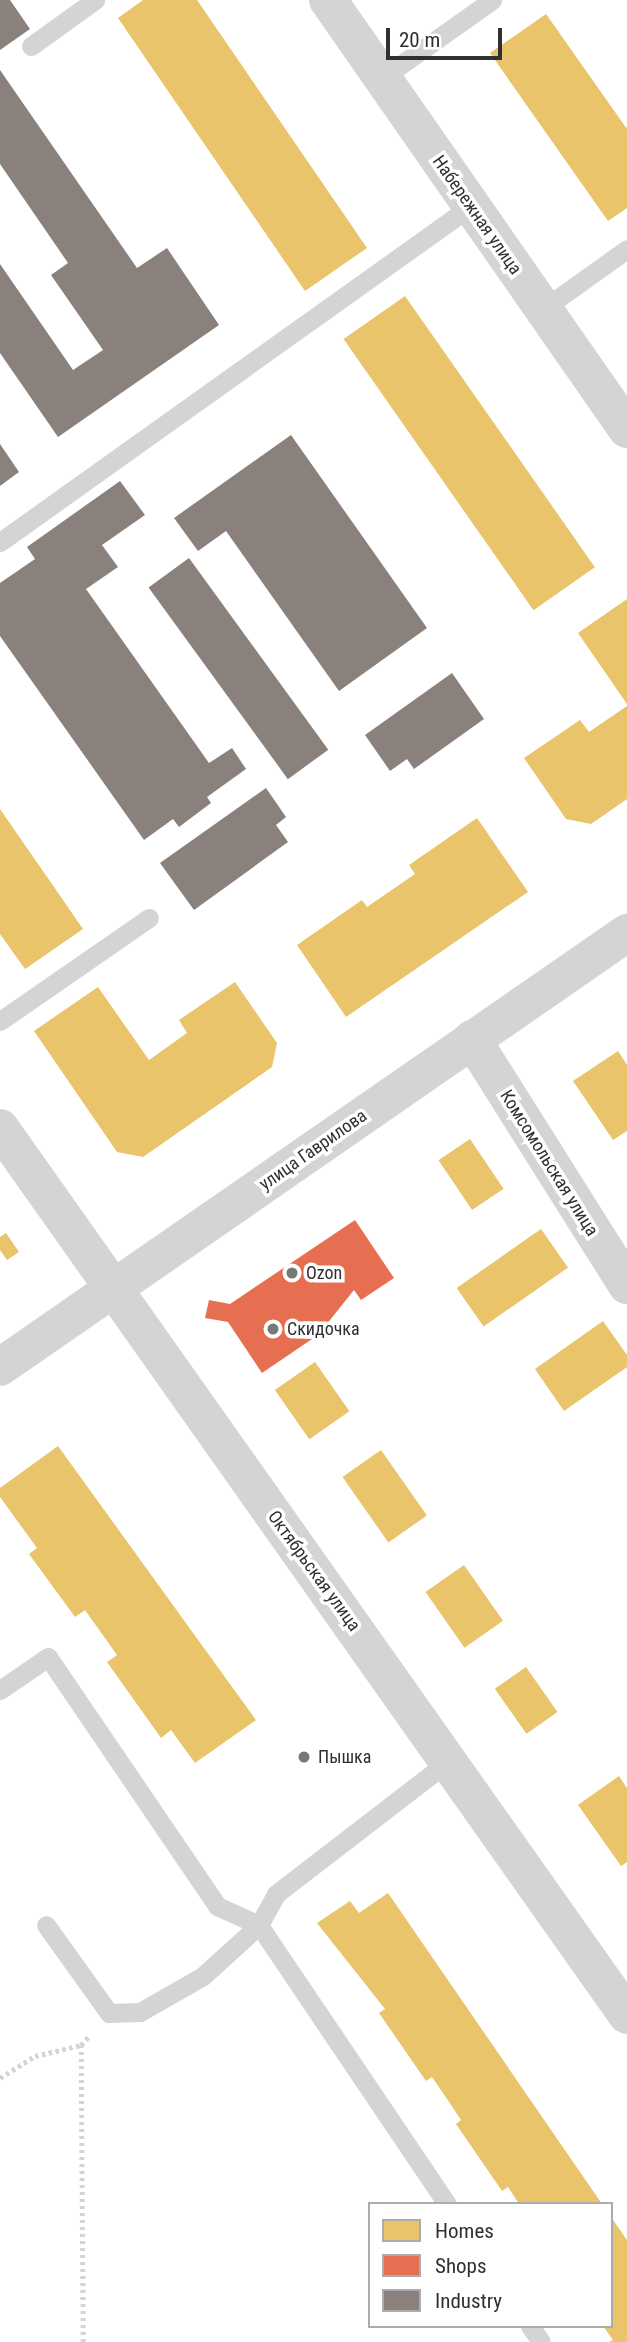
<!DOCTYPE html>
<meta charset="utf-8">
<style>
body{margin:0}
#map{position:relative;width:627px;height:2342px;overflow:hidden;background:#fff;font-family:"Roboto Condensed",sans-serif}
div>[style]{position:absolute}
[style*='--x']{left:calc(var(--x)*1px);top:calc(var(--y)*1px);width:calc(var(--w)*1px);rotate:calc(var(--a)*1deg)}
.homes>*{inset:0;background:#e9c46a;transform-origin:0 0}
.shops>*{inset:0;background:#e76f51}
.industry>*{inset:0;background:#8a817c;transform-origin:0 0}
.path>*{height:4.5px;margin-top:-2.25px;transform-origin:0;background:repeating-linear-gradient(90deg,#d4d4d4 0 3.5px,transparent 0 7px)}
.service>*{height:19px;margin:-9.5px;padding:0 9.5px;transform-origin:9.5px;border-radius:9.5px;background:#d4d4d4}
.minor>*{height:38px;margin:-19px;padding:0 19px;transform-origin:19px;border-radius:19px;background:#d4d4d4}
.tertiary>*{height:38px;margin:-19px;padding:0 19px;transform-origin:19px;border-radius:19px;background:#d4d4d4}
.dots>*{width:19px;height:19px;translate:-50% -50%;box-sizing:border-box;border:4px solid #fff;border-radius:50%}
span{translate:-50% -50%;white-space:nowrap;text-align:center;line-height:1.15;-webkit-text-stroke:7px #fff;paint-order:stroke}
.street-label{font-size:18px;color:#303030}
.poi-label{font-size:18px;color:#303030}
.left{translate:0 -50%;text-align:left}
.legend{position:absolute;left:368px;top:2202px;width:245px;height:126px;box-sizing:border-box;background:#fff;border:2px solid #acacac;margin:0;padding:9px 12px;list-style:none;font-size:21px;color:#303030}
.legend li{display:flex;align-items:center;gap:14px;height:35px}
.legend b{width:35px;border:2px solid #acacac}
.scale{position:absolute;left:386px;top:28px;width:116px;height:32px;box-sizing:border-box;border:4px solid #303030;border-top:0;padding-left:9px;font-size:21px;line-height:24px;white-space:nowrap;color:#303030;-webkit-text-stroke:5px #fff;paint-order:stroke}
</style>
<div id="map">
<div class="homes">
<i style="clip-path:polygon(143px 0,197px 0,367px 248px,305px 291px,118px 18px)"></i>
<i style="clip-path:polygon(546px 14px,627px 129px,627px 208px,608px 221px,490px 53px)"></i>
<i style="left:405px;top:296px;width:331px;height:75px;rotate:55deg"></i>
<i style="clip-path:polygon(627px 599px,627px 704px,578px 633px)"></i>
<i style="clip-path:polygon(627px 706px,627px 799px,591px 824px,566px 819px,524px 758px,580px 720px,589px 732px)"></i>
<i style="clip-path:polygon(0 809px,83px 929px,25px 969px,0 934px)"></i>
<i style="clip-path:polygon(477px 818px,528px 892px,346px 1017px,297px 945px,362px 900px,367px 907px,415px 874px,409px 865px)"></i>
<i style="clip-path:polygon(235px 982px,277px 1043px,272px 1067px,143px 1157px,117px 1152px,34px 1031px,98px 987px,149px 1060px,187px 1033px,179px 1020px)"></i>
<i style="clip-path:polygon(618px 1051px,627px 1065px,627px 1131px,613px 1140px,573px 1081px)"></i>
<i style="left:470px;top:1139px;width:60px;height:38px;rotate:56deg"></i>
<i style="left:541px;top:1229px;width:47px;height:103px;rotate:55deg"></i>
<i style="clip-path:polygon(6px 1233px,19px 1252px,7px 1260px,0 1250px,0 1237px)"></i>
<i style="clip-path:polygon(603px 1321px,627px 1355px,627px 1367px,564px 1411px,535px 1369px)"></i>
<i style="left:315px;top:1362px;width:60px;height:49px;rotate:55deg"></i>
<i style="clip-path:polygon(58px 1446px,256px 1720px,195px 1763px,171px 1730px,161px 1738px,107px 1662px,117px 1655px,85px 1610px,75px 1617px,29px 1554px,37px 1548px,0 1497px,0 1488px)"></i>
<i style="left:381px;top:1450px;width:80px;height:47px;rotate:55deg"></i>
<i style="left:464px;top:1565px;width:68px;height:47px;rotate:55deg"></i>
<i style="left:526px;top:1667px;width:55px;height:38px;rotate:55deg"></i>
<i style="clip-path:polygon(619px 1776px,627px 1788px,627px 1862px,621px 1866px,578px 1805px)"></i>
<i style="clip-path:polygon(388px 1893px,602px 2204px,519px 2204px,508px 2187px,502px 2191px,456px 2124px,461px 2120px,447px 2099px,432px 2077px,426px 2081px,379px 2013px,385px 2009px,317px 1923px,350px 1901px,359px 1913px)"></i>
<i style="clip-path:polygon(611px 2217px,627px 2240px,627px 2342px,609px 2342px,613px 2340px,603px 2326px,611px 2326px)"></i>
</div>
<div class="shops">
<i style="clip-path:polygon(355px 1220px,394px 1278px,361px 1300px,354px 1290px,318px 1335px,262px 1373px,228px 1322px,205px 1318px,209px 1300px,230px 1304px)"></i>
</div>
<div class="industry">
<i style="clip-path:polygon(0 0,10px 0,30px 29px,0 50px)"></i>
<i style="clip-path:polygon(0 70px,137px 268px,167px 248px,219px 325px,58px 437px,0 353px,0 264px,73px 370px,103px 350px,51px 275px,68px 263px,0 164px)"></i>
<i style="clip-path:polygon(291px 435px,427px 628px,339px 691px,226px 531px,198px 551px,174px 518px)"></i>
<i style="clip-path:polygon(0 444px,19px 472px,0 486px)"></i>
<i style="clip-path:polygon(120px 481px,145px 515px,102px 545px,118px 567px,86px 589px,209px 763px,232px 748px,246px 769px,207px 797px,211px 803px,179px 827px,173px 819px,144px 840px,0 636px,0 583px,35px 559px,27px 547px)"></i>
<i style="left:189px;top:558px;width:237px;height:50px;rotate:54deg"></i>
<i style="clip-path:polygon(452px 673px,484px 719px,414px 769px,407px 759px,390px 771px,365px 735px)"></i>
<i style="clip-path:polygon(266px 788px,286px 817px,276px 825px,288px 842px,194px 910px,160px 863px)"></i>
</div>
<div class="path">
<i style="--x:0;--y:2078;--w:41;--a:-32.2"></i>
<i style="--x:35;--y:2056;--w:47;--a:-13.4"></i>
<i style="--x:83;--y:2342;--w:297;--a:-90.4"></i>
<i style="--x:81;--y:2045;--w:13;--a:-48"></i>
</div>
<div class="service">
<i style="--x:31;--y:46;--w:79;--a:-35.7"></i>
<i style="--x:382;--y:78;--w:135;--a:-35.3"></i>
<i style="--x:543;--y:309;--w:103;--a:-35.5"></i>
<i style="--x:0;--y:542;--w:579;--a:-35.5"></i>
<i style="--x:0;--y:1021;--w:181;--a:-34.7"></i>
<i style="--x:0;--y:1690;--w:58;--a:-34.5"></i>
<i style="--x:48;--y:1657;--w:301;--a:55.8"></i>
<i style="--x:217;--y:1906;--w:46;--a:24.3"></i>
<i style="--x:259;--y:1925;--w:76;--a:137.7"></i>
<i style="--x:203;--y:1976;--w:73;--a:150.3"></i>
<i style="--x:140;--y:2012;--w:31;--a:178"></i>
<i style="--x:109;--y:2013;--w:108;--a:-125.6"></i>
<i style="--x:447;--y:2204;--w:336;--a:-124"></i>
<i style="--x:259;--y:1925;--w:35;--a:-61"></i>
<i style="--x:276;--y:1894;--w:221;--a:-37.6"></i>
<i style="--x:530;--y:2326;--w:19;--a:55"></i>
</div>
<div class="minor">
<i style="--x:472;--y:1039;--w:291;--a:57.8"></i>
</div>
<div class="tertiary">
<i style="--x:328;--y:0;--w:523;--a:55.12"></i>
<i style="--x:0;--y:1128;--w:1086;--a:54.74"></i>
<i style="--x:0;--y:1367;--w:763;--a:-34.69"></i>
</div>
<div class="dots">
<i style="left:292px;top:1273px;background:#787878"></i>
<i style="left:273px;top:1329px;background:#787878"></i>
<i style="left:304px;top:1757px;background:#787878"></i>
</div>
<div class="street-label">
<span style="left:477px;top:215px;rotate:55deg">Набережная улица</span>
<span style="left:313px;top:1150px;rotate:-35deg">улица Гаврилова</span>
<span style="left:549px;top:1163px;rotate:58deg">Комсомольская улица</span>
<span style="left:314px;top:1571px;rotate:54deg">Октябрьская улица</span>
</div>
<div class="poi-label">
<span class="left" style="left:306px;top:1273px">Ozon</span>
<span class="left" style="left:287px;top:1329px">Скидочка</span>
<span class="left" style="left:318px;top:1757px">Пышка</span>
</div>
<ul class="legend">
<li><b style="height:19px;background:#e9c46a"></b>Homes</li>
<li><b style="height:19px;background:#e76f51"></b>Shops</li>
<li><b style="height:19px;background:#8a817c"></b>Industry</li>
</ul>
<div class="scale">20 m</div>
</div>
